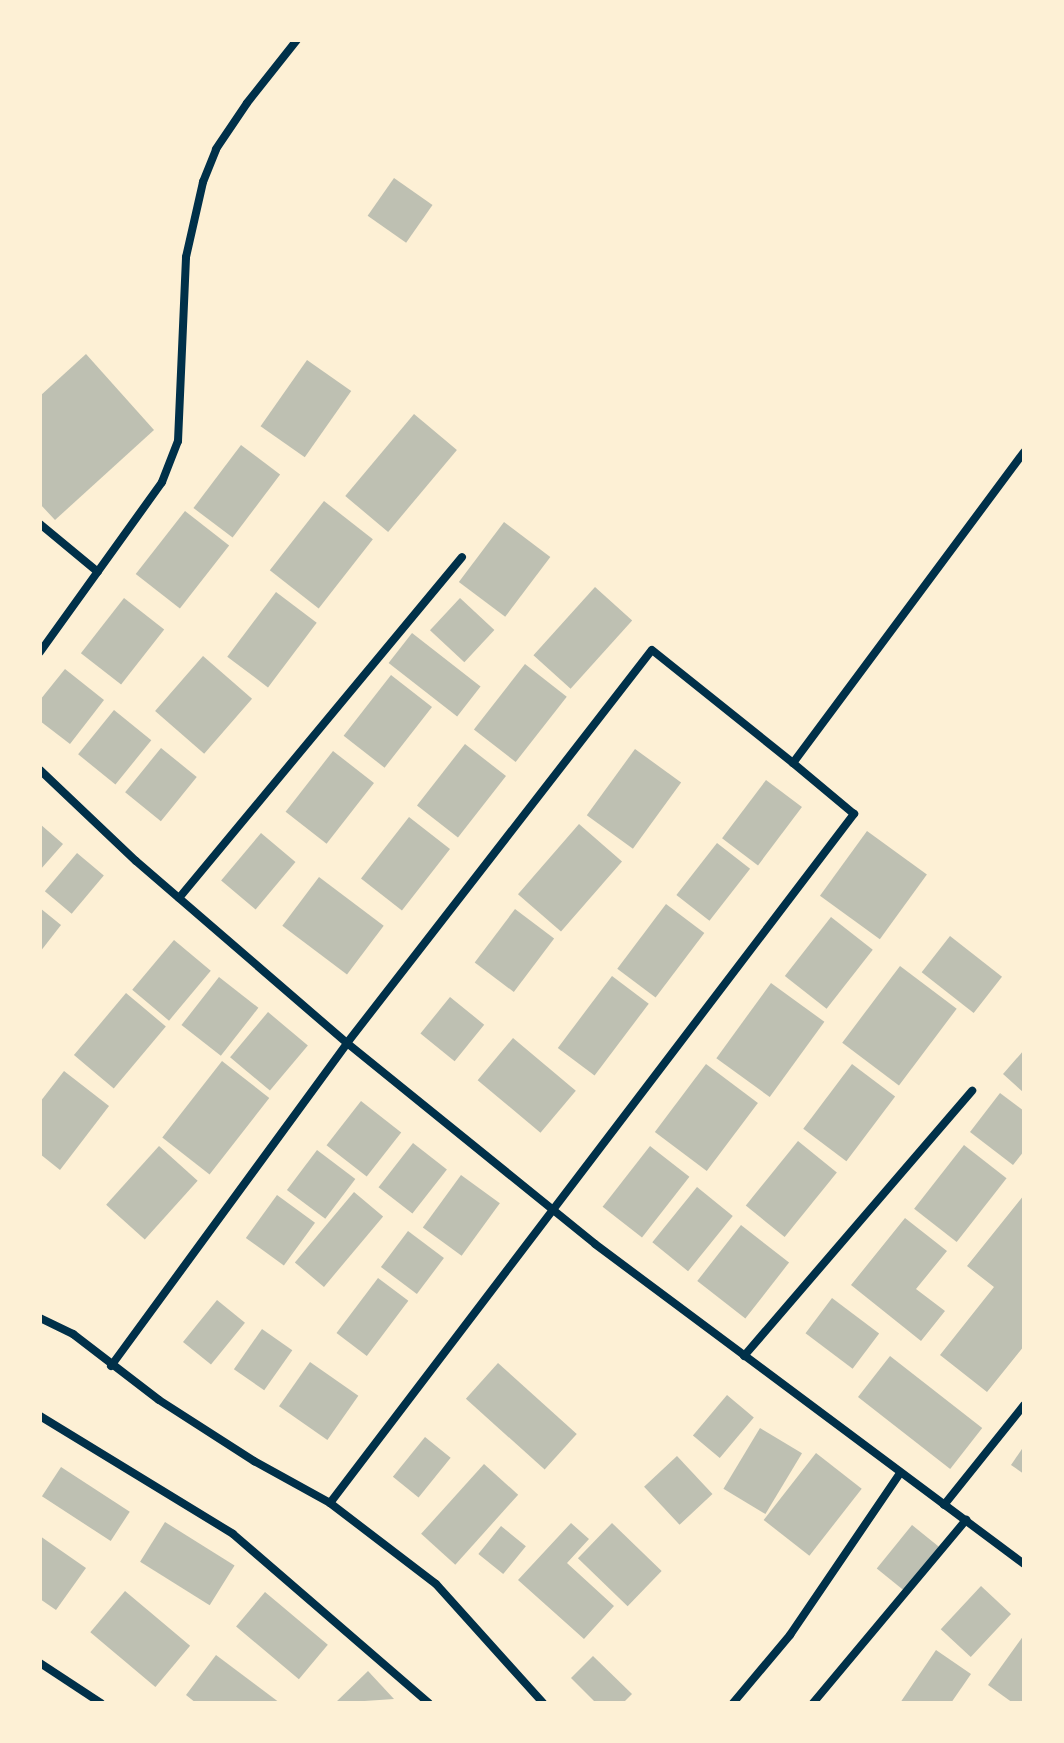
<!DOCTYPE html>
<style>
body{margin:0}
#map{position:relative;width:1064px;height:1743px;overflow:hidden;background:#fdf0d5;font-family:Overpass,sans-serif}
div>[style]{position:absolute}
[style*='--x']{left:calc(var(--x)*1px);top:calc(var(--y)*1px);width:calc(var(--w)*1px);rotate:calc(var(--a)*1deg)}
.building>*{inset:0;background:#bec0b2;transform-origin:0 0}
.minor>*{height:8px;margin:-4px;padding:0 4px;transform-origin:4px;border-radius:4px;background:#003049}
span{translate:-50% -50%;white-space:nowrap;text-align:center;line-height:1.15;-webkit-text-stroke:7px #fdf0d5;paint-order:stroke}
.frame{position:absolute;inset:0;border:42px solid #fdf0d5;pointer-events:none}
</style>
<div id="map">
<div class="building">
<i style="left:394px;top:178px;width:47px;height:46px;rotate:35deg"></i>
<i style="clip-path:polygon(86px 354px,154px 430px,55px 520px,40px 504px,40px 396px)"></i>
<i style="left:307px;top:360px;width:54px;height:81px;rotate:35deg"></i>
<i style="left:414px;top:414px;width:56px;height:107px;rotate:40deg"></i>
<i style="left:241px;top:445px;width:49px;height:79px;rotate:37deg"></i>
<i style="left:324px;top:501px;width:62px;height:88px;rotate:38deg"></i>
<i style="left:185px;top:511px;width:56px;height:80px;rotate:38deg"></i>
<i style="left:504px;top:522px;width:58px;height:75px;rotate:37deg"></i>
<i style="left:595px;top:587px;width:50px;height:92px;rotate:42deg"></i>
<i style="left:276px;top:592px;width:51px;height:81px;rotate:37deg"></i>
<i style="left:124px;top:598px;width:51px;height:70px;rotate:38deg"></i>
<i style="left:460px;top:598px;width:47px;height:44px;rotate:43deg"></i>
<i style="left:412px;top:633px;width:87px;height:38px;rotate:38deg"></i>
<i style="left:203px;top:656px;width:65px;height:73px;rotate:41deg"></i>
<i style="left:525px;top:664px;width:53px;height:83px;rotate:38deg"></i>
<i style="clip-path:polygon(65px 669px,104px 700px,70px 744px,40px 721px,40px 700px)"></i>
<i style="left:391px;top:675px;width:52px;height:77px;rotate:38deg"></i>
<i style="left:114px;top:710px;width:48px;height:57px;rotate:39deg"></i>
<i style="left:465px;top:744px;width:52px;height:78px;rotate:38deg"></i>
<i style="left:161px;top:748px;width:46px;height:57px;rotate:39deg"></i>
<i style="left:635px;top:749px;width:57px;height:82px;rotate:36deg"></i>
<i style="left:333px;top:751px;width:52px;height:77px;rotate:38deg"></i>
<i style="left:766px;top:780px;width:45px;height:73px;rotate:37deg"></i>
<i style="left:409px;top:817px;width:52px;height:78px;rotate:38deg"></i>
<i style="clip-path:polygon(40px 824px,63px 844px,40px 870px)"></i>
<i style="left:579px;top:824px;width:57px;height:93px;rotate:41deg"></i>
<i style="left:867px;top:831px;width:74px;height:80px;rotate:36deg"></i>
<i style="left:261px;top:833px;width:45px;height:62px;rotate:40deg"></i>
<i style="left:717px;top:843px;width:42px;height:66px;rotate:38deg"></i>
<i style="left:77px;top:853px;width:35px;height:50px;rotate:40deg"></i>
<i style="left:319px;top:877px;width:81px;height:61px;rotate:37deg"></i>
<i style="left:666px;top:904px;width:48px;height:81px;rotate:37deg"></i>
<i style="clip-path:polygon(40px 908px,61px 925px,40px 952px)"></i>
<i style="left:515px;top:909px;width:49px;height:67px;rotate:37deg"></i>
<i style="left:831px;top:917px;width:53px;height:75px;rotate:38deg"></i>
<i style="left:950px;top:936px;width:66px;height:46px;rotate:38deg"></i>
<i style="left:174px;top:940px;width:48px;height:65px;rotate:40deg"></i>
<i style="left:900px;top:966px;width:71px;height:96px;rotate:37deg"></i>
<i style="left:612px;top:976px;width:46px;height:90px;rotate:37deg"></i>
<i style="left:219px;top:977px;width:50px;height:61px;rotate:38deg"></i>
<i style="left:771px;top:983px;width:66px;height:93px;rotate:36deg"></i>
<i style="left:126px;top:993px;width:52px;height:81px;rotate:40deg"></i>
<i style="left:450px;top:997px;width:44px;height:47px;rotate:39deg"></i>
<i style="left:268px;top:1012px;width:52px;height:59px;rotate:40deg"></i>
<i style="left:513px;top:1038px;width:82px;height:55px;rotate:40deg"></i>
<i style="clip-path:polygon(1024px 1050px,1024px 1093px,1003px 1074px)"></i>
<i style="left:222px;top:1061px;width:60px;height:97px;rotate:38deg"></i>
<i style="left:706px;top:1064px;width:65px;height:85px;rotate:37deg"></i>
<i style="left:852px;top:1064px;width:54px;height:81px;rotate:37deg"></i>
<i style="clip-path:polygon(64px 1071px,109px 1106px,60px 1170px,40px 1154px,40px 1102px)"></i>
<i style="clip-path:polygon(1000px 1093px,1024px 1111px,1024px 1151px,1013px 1165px,970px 1132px)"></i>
<i style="left:361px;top:1101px;width:51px;height:56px;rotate:38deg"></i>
<i style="left:798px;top:1141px;width:50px;height:83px;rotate:39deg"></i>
<i style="left:413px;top:1143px;width:43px;height:56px;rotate:38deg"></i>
<i style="left:964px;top:1145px;width:54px;height:81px;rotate:38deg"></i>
<i style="left:159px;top:1146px;width:52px;height:79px;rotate:42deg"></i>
<i style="left:650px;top:1146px;width:50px;height:77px;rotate:38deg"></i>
<i style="left:317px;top:1150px;width:48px;height:50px;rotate:37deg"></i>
<i style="left:461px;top:1175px;width:48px;height:65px;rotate:36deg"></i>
<i style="left:697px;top:1187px;width:46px;height:71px;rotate:39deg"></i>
<i style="left:354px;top:1192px;width:38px;height:92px;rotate:40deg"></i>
<i style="left:277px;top:1195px;width:47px;height:53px;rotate:36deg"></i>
<i style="clip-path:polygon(1024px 1195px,1024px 1346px,987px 1392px,940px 1355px,994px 1287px,967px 1266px)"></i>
<i style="clip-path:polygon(905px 1218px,947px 1251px,916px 1289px,945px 1311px,921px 1341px,851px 1285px)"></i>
<i style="left:741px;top:1225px;width:61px;height:71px;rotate:38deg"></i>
<i style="left:408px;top:1231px;width:45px;height:45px;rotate:37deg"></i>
<i style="left:378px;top:1278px;width:38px;height:69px;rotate:37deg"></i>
<i style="left:832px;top:1298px;width:59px;height:44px;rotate:37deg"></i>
<i style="left:217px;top:1300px;width:36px;height:54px;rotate:39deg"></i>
<i style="left:262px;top:1329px;width:37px;height:49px;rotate:35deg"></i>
<i style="left:890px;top:1356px;width:117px;height:52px;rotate:38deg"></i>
<i style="left:310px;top:1362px;width:59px;height:54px;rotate:35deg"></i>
<i style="left:498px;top:1363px;width:106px;height:48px;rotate:42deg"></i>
<i style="left:727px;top:1395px;width:35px;height:53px;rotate:40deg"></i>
<i style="left:760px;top:1428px;width:49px;height:71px;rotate:31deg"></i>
<i style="left:425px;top:1437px;width:33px;height:51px;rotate:39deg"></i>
<i style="clip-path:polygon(1024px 1446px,1024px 1474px,1011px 1465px)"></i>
<i style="left:816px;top:1453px;width:58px;height:85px;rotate:38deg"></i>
<i style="left:677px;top:1456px;width:52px;height:45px;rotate:47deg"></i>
<i style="left:484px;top:1464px;width:46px;height:94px;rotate:42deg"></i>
<i style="left:61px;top:1467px;width:82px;height:35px;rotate:33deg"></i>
<i style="left:165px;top:1522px;width:82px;height:47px;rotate:32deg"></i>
<i style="clip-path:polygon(571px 1523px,589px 1539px,567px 1563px,614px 1606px,584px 1639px,518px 1580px)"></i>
<i style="left:612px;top:1523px;width:69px;height:49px;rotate:44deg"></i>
<i style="left:912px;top:1525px;width:35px;height:56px;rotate:39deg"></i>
<i style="left:501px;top:1526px;width:32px;height:36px;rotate:39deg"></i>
<i style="clip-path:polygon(40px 1536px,86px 1568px,56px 1610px,40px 1599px)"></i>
<i style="left:981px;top:1586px;width:41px;height:59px;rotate:43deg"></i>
<i style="left:125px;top:1591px;width:85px;height:54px;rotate:40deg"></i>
<i style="left:265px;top:1592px;width:82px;height:45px;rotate:40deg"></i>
<i style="clip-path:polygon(1024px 1635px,1024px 1703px,1013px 1703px,988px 1685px)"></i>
<i style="clip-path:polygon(936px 1650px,971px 1674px,951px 1703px,900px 1703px)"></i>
<i style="clip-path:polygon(216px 1655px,280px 1703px,196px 1703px,186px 1695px)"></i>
<i style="clip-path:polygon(593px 1656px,632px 1694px,623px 1703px,596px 1703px,571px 1678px)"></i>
<i style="clip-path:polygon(368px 1671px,394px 1699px,335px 1703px)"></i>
</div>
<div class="minor">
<i style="--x:40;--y:524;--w:75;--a:39.6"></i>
<i style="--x:40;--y:652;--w:209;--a:-54.3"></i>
<i style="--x:162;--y:482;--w:44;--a:-68.7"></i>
<i style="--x:178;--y:441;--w:184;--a:-87.5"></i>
<i style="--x:186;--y:257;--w:77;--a:-77.2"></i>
<i style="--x:203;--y:182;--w:35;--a:-68"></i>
<i style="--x:216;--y:149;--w:55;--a:-56"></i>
<i style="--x:247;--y:103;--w:80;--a:-51.6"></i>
<i style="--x:40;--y:770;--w:132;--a:43.5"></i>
<i style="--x:136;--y:861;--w:279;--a:40.8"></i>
<i style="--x:347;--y:1043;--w:319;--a:39"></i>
<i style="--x:595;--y:1244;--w:535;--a:36.72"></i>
<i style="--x:179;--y:898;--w:443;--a:-50.3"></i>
<i style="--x:40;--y:1318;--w:37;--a:26"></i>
<i style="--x:73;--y:1334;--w:108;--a:37.5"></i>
<i style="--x:159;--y:1400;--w:113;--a:32.7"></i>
<i style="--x:254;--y:1461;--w:87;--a:28.9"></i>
<i style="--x:330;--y:1503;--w:133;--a:37.4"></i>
<i style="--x:436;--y:1584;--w:160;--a:48"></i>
<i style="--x:744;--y:1356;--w:350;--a:-49.3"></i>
<i style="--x:111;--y:1366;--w:400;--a:-53.8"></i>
<i style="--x:347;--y:1043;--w:497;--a:-52.2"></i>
<i style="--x:652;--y:650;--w:181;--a:38.7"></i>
<i style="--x:40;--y:1416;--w:226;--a:31.4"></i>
<i style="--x:233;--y:1534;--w:259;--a:40.8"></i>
<i style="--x:330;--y:1503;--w:866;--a:-52.75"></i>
<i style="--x:854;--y:814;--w:80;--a:-140.1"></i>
<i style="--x:793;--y:763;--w:387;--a:-53.4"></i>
<i style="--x:944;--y:1505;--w:128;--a:-51.3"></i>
<i style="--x:40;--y:1663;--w:73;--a:33.3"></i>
<i style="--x:733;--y:1703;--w:89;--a:-50"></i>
<i style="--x:790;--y:1635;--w:196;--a:-55.8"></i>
<i style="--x:813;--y:1703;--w:239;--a:-50.1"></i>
</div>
<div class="frame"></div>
</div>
